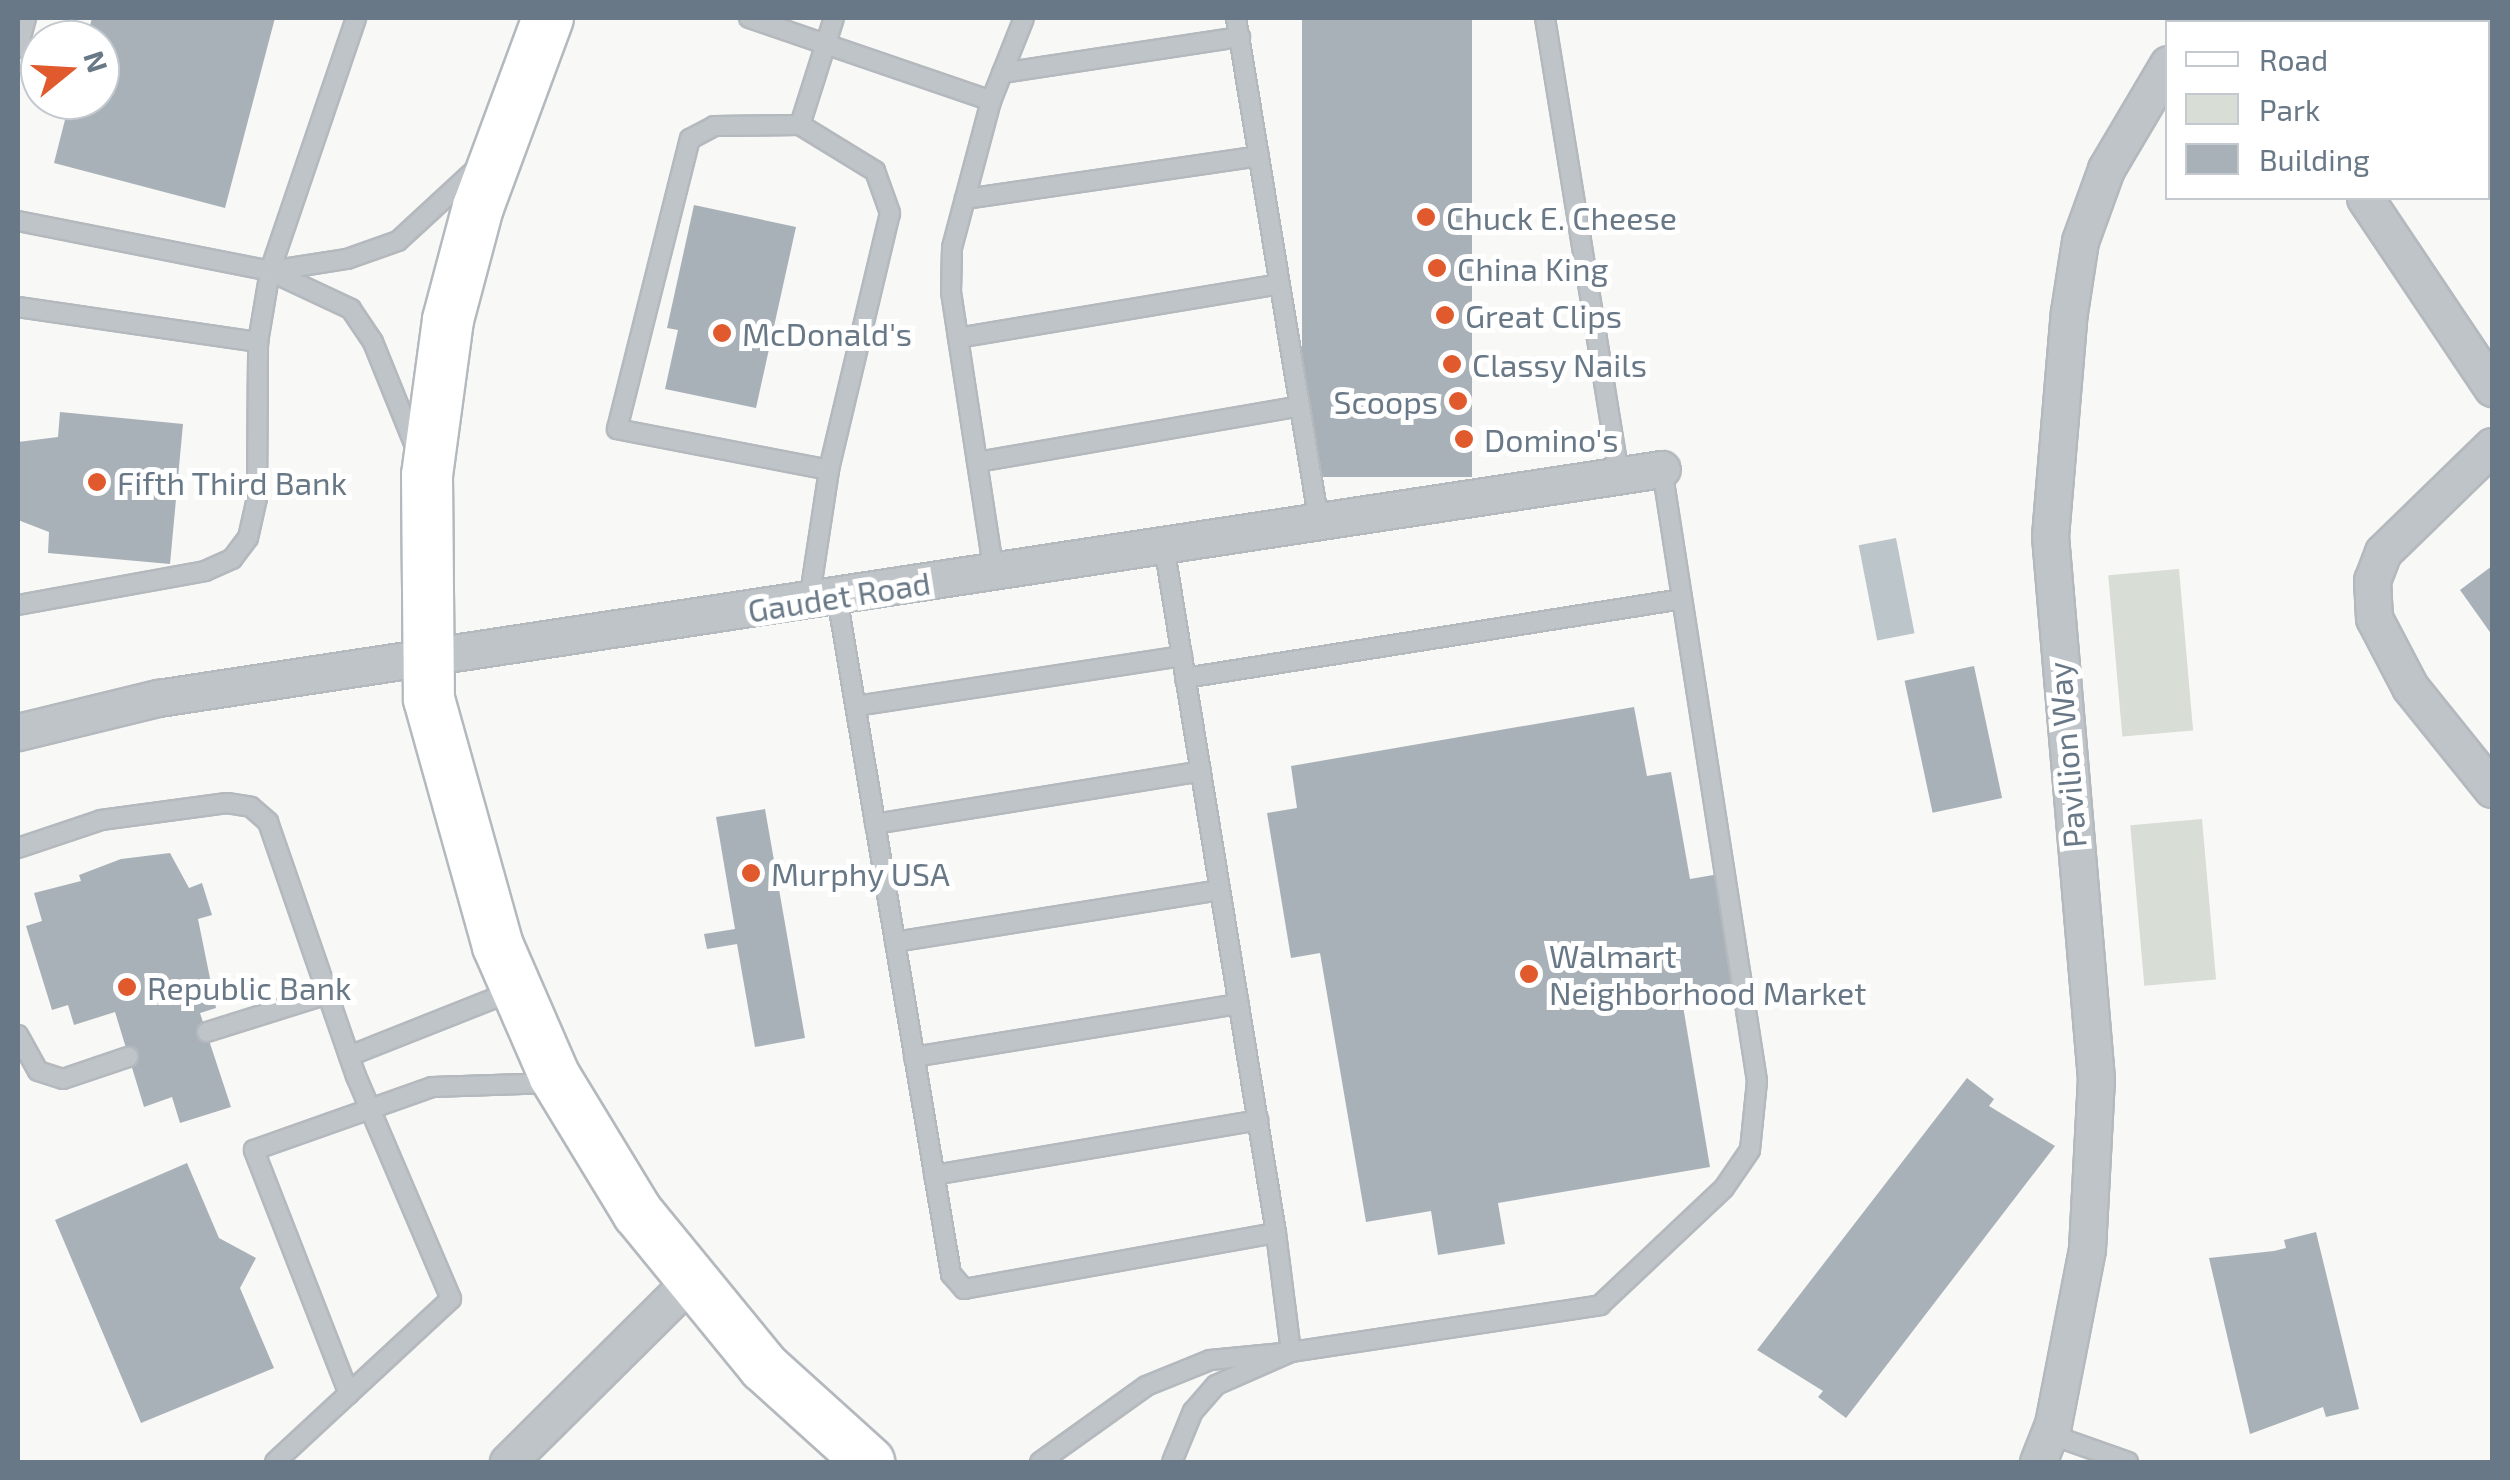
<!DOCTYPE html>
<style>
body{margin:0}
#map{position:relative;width:2510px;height:1480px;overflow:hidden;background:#f8f8f6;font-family:"Exo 2",sans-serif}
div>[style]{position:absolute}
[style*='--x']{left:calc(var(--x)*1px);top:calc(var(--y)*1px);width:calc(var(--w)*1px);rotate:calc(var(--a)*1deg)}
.green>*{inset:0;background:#d8ddd5;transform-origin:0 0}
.water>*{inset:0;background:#bbc5ca;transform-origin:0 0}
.building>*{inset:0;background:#a8b1b7;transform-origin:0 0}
.roads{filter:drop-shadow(2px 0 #b4b9be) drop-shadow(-2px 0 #b4b9be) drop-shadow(0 2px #b4b9be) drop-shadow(0 -2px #b4b9be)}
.service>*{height:18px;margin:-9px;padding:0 9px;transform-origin:9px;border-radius:9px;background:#bfc4c8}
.minor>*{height:35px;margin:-17.5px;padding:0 17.5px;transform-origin:17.5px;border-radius:17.5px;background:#bfc4c8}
.secondary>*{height:50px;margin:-25px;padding:0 25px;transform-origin:25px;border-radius:25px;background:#fff}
.dots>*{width:28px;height:28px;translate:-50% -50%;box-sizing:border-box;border:5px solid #fff;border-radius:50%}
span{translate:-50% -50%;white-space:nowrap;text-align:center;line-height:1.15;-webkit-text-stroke:10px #fff;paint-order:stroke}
.poi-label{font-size:32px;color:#687886}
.left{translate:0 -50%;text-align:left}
.right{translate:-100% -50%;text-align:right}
.street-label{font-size:32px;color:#687886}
.frame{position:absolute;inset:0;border:20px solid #687886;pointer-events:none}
.legend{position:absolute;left:2165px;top:20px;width:325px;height:180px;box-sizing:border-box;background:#fff;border:2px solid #c3c9cf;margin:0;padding:12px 18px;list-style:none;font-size:30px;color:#687886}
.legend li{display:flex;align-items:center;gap:20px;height:50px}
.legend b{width:50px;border:2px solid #c3c9cf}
.north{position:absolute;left:20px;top:20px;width:100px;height:100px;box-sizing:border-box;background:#fff;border:2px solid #c3c9cf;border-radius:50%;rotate:72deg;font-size:28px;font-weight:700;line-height:40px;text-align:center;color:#687886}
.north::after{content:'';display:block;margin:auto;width:35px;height:45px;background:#e05a2e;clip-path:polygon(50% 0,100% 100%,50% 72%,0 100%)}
</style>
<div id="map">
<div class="green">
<i style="left:2179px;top:569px;width:162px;height:71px;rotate:85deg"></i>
<i style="left:2202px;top:819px;width:161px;height:72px;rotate:85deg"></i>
</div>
<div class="water">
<i style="left:1896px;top:538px;width:97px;height:38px;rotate:79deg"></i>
</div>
<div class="building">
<i style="clip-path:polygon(92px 18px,275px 18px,225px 208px,54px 163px,70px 100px,100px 100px,100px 40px,86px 40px)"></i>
<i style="left:1302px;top:18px;width:170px;height:459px"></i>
<i style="clip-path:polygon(2329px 18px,2492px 22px,2492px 180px,2488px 22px)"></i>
<i style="clip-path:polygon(694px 205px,796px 227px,756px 408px,665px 389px,678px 330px,667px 328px)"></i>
<i style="clip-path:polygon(60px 412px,183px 424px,170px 564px,48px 553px,49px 532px,18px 520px,18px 442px,58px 437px)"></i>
<i style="clip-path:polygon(2492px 566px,2492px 635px,2460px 590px)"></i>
<i style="left:1974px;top:666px;width:135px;height:71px;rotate:78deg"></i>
<i style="clip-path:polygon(1634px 707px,1647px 776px,1671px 772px,1690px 879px,1719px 874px,1738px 990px,1682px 1000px,1710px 1167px,1498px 1203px,1505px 1244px,1438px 1255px,1431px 1211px,1366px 1222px,1320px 953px,1291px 958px,1267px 813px,1297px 808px,1291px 766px)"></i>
<i style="clip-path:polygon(765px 809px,805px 1038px,755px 1047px,737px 944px,707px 949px,704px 934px,735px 929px,716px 817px)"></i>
<i style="clip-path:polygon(170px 853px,189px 888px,202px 883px,212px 915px,198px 919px,216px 1008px,200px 1013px,231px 1107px,180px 1123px,172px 1097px,144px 1107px,115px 1012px,74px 1025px,68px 1005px,52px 1010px,26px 926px,42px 921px,34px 893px,81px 881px,79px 875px,121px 859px)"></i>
<i style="clip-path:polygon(1967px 1078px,1994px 1099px,1989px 1106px,2055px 1146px,1846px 1418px,1818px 1397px,1823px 1391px,1757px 1350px)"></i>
<i style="clip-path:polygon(187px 1163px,219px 1238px,256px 1258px,240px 1288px,274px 1368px,141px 1423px,55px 1220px)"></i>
<i style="clip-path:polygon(2316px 1232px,2359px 1409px,2326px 1417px,2323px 1407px,2250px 1434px,2209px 1258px,2274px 1251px,2286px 1248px,2284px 1240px)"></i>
</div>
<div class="roads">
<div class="service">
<i style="--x:749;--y:18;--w:256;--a:18.9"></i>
<i style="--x:991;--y:101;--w:152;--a:104.9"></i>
<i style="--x:952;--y:248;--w:44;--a:91.3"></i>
<i style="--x:951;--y:292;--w:284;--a:81.3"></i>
<i style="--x:1236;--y:18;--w:511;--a:80.65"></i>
<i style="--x:1545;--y:18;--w:463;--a:80.8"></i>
<i style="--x:18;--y:48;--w:31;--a:-75"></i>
<i style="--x:1002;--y:73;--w:241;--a:-8.6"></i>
<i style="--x:991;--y:101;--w:89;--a:-68.3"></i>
<i style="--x:800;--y:125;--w:88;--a:31.5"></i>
<i style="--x:875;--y:171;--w:45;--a:70.3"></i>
<i style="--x:890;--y:213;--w:264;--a:103.4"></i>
<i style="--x:829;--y:470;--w:216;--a:-169.1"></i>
<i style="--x:617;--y:429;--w:299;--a:-75.9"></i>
<i style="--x:690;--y:139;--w:27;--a:-28"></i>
<i style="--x:714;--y:126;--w:86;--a:-0.7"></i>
<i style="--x:800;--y:125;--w:112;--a:-72.4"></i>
<i style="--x:965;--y:199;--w:297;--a:-8.3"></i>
<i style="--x:18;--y:221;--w:257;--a:11.2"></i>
<i style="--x:18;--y:307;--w:243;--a:8.3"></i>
<i style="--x:958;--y:338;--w:326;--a:-9.5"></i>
<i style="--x:417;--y:451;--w:118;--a:-112"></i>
<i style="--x:373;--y:342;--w:40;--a:-124"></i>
<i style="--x:351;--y:309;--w:89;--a:-154.9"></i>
<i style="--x:270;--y:271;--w:78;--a:-8.9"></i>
<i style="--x:347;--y:259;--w:54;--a:-19.4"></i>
<i style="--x:398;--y:241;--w:105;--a:-42.7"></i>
<i style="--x:977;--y:462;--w:328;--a:-9.8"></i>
<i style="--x:837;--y:597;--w:687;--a:80.44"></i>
<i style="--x:951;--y:1274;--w:20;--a:49"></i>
<i style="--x:964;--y:1289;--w:317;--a:-10.2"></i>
<i style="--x:1276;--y:1233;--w:696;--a:-99.26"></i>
<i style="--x:809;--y:601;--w:133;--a:-81.3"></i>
<i style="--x:18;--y:605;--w:190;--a:-10.3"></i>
<i style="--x:205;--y:571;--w:30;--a:-24"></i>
<i style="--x:232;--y:559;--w:26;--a:-53"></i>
<i style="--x:248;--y:538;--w:41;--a:-77.3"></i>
<i style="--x:257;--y:498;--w:156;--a:-89.6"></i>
<i style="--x:258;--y:342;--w:72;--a:-80.4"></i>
<i style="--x:270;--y:271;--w:267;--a:-71.2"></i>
<i style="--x:1185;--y:678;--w:503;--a:-9.03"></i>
<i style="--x:856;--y:706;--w:330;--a:-8.7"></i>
<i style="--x:875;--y:824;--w:330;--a:-9.2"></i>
<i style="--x:18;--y:848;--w:88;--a:-18.6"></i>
<i style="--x:101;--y:820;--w:127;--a:-7.7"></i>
<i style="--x:227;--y:803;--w:24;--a:9"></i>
<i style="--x:251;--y:807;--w:23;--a:41"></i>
<i style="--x:268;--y:822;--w:269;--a:70.9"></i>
<i style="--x:356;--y:1076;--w:242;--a:66.9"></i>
<i style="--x:451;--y:1299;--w:240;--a:137.2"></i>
<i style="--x:895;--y:942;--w:329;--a:-9.1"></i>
<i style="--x:207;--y:1032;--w:127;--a:-17.4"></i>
<i style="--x:18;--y:1035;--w:41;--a:60.9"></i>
<i style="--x:38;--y:1071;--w:26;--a:18"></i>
<i style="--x:63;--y:1079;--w:69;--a:-18.7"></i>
<i style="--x:349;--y:1056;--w:180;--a:-21.6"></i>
<i style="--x:914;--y:1057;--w:329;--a:-9.3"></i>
<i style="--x:934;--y:1175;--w:329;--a:-9.6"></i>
<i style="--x:1276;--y:1233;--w:120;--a:82.8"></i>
<i style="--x:1291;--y:1352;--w:313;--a:-8.6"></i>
<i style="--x:1600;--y:1305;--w:170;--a:-43.3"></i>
<i style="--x:1724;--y:1188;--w:46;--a:-55.6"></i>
<i style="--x:1750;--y:1150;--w:69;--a:-84.2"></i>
<i style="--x:1757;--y:1081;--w:619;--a:-98.82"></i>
<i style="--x:349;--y:1394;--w:262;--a:-111.3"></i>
<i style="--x:254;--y:1150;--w:189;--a:-19.5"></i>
<i style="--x:432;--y:1087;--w:121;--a:-1.9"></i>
<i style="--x:2049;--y:1434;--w:84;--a:19.5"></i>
<i style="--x:1040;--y:1462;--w:130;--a:-35.6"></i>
<i style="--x:1146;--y:1386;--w:69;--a:-22.1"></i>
<i style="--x:1210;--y:1360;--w:81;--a:-5.6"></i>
<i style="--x:1291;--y:1352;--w:82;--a:156.3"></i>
<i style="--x:1216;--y:1385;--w:35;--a:131"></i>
<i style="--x:1193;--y:1411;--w:55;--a:112.4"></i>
</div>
<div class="minor">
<i style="--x:2215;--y:18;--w:7;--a:34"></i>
<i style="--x:2365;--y:198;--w:229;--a:56.2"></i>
<i style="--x:2492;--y:446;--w:152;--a:135.8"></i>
<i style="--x:2383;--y:552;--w:30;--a:111"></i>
<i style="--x:2372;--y:580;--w:38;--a:87"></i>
<i style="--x:2374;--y:618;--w:78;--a:62.4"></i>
<i style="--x:2410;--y:687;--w:131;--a:51.2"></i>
<i style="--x:18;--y:732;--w:144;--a:-13.7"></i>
<i style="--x:158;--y:698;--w:1521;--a:-8.66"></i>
<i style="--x:508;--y:1462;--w:260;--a:-44.8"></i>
<i style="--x:2038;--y:1462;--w:41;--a:-68.5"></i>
<i style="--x:2053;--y:1424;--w:178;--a:-79"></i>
<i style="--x:2087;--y:1249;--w:170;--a:-87"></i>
<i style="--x:2096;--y:1079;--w:545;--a:-94.84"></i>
<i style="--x:2050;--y:536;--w:225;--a:-85.2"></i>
<i style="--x:2069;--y:312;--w:72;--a:-81.2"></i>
<i style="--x:2080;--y:241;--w:77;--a:-70.1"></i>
<i style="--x:2106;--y:169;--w:122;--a:-59.4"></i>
</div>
<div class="secondary">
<i style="--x:548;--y:18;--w:202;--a:110.3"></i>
<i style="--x:478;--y:207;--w:117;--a:104.9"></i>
<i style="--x:448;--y:320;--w:156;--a:97.7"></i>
<i style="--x:427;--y:475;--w:224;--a:89.5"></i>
<i style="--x:429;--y:699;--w:256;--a:74.4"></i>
<i style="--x:498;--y:946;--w:141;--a:66.5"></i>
<i style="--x:554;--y:1075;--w:162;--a:58.7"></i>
<i style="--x:638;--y:1213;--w:199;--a:50.7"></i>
<i style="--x:764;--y:1367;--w:142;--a:42.1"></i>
</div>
</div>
<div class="dots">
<i style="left:1426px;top:217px;background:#e05a2e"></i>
<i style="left:1437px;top:268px;background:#e05a2e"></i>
<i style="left:1445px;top:315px;background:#e05a2e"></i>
<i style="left:722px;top:333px;background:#e05a2e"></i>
<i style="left:1452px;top:364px;background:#e05a2e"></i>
<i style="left:1458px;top:401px;background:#e05a2e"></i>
<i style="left:1464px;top:439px;background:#e05a2e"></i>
<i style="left:97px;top:482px;background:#e05a2e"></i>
<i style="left:751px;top:873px;background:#e05a2e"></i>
<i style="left:1529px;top:974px;background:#e05a2e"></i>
<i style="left:127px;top:987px;background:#e05a2e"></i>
</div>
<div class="poi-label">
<span class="left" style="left:1446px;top:217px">Chuck E. Cheese</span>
<span class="left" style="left:1457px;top:268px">China King</span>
<span class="left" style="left:1465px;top:315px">Great Clips</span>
<span class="left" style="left:742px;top:333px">McDonald's</span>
<span class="left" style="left:1472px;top:364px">Classy Nails</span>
<span class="right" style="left:1438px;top:401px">Scoops</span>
<span class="left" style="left:1484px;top:439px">Domino's</span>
<span class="left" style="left:117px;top:482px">Fifth Third Bank</span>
<span class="left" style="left:771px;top:873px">Murphy USA</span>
<span class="left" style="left:1549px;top:974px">Walmart<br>Neighborhood Market</span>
<span class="left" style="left:147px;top:987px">Republic Bank</span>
</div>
<div class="street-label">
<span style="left:839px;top:596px;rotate:-9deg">Gaudet Road</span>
<span style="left:2066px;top:755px;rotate:-95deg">Pavilion Way</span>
</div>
<div class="frame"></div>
<ul class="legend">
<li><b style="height:12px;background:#fff"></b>Road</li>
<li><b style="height:28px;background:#d8ddd5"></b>Park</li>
<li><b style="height:28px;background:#a8b1b7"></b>Building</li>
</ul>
<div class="north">N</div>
</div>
